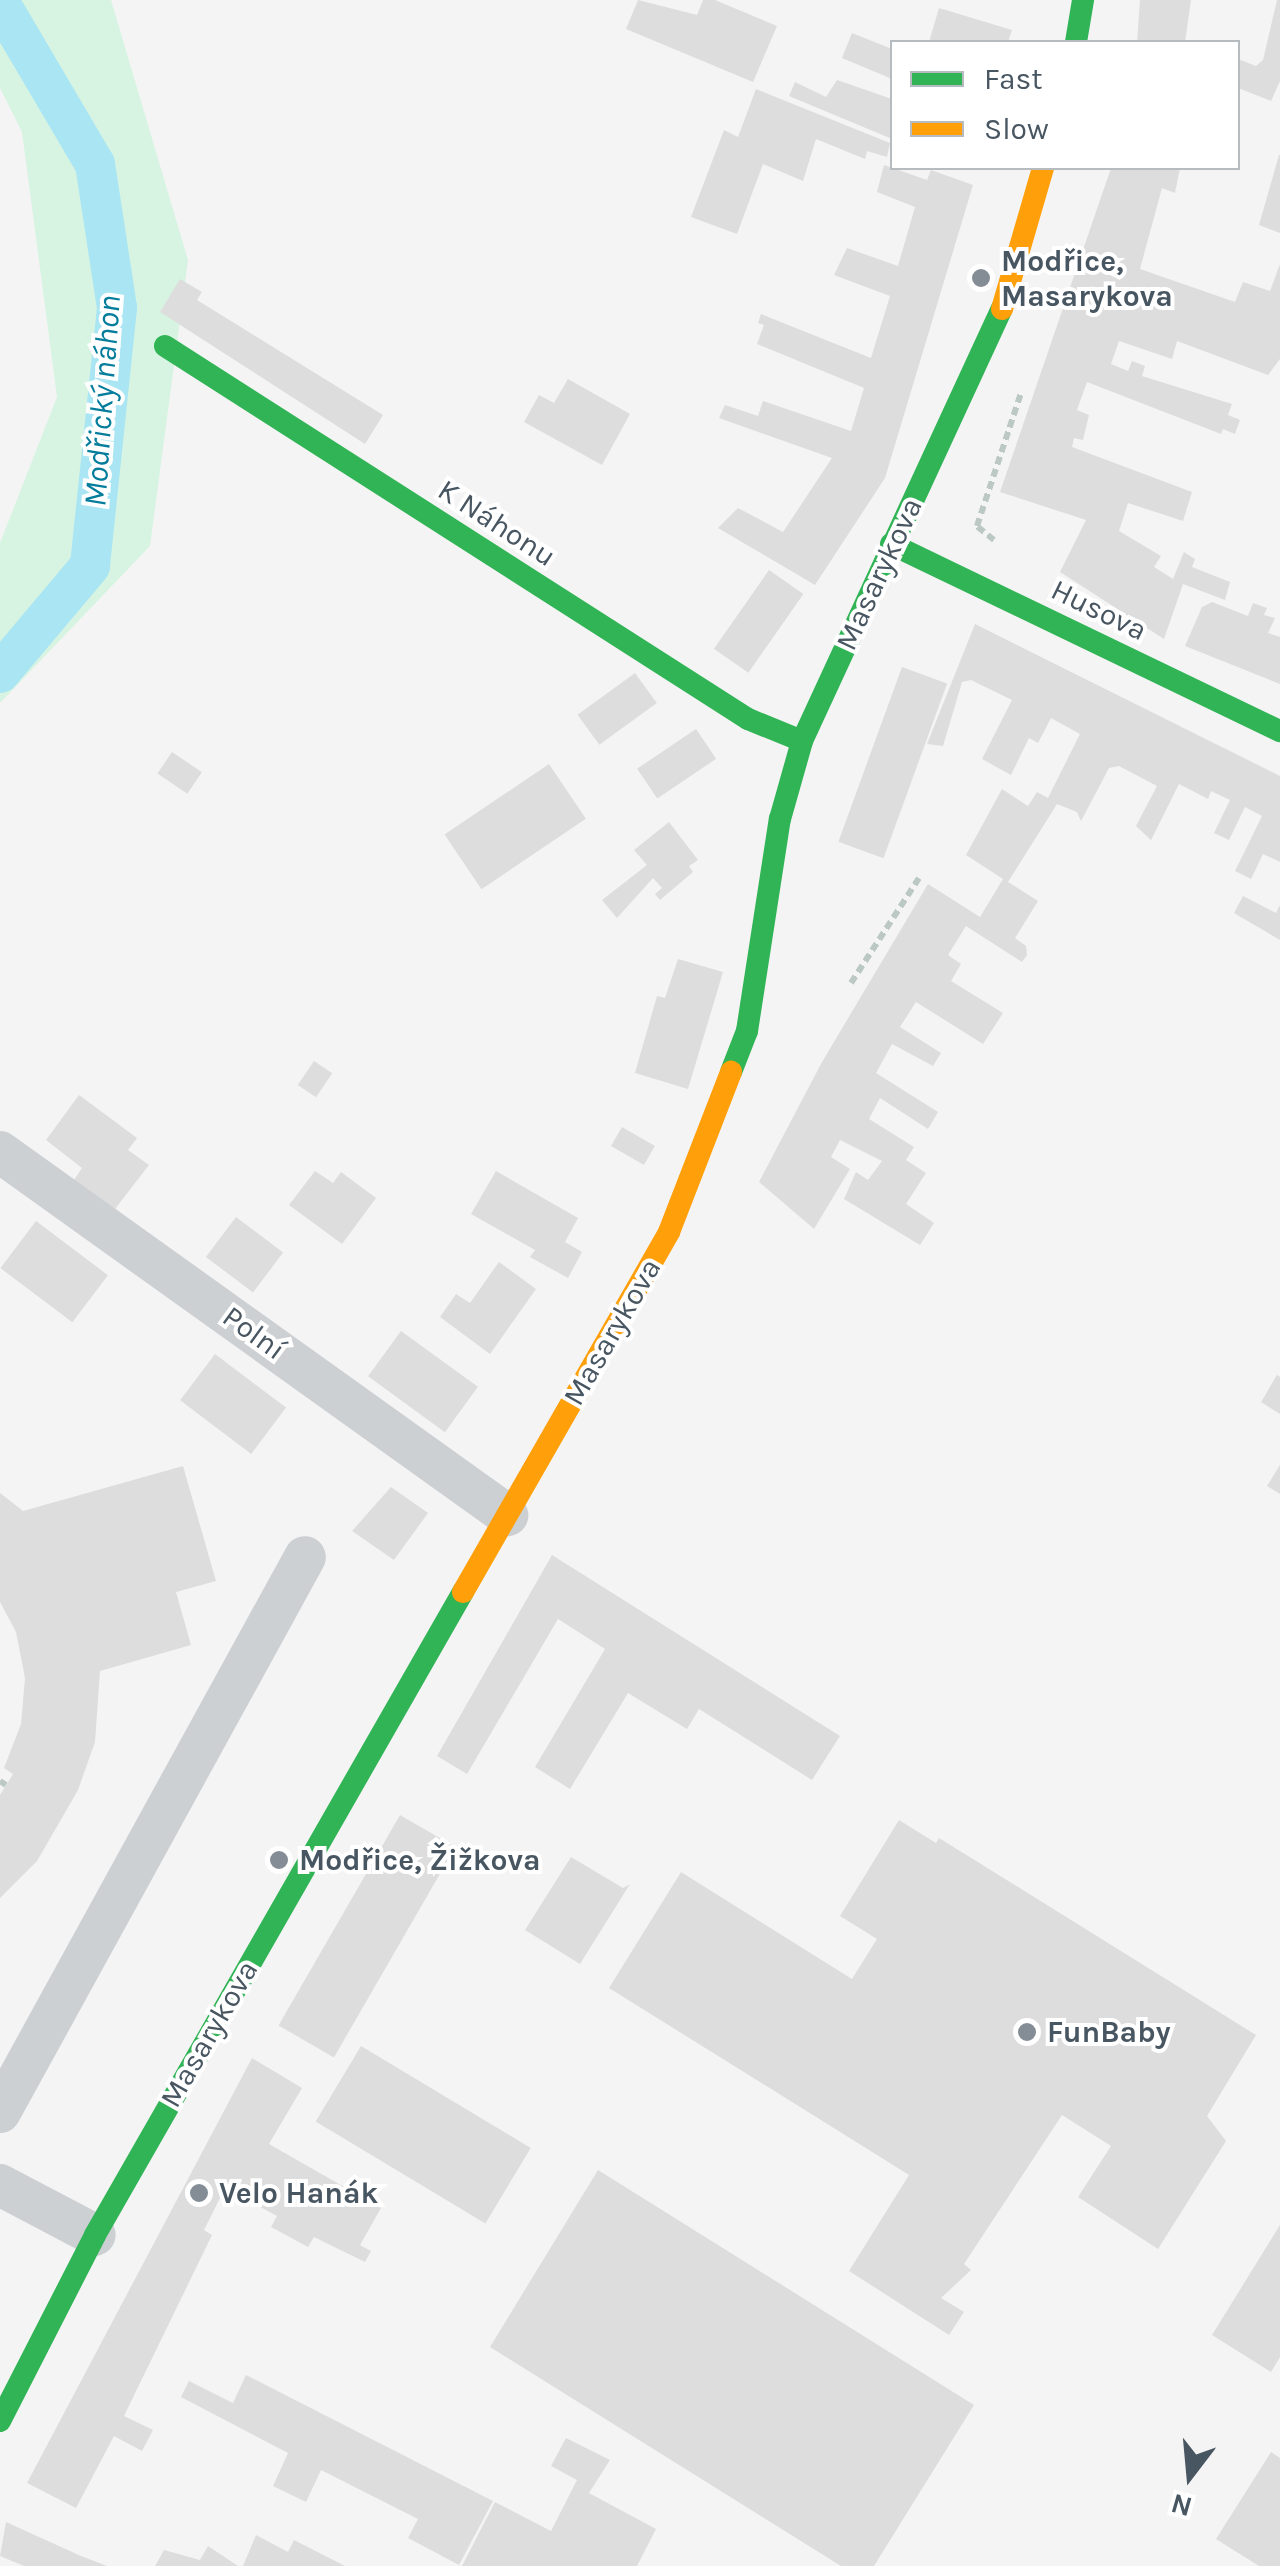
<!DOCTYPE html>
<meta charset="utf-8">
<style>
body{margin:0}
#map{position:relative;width:1280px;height:2566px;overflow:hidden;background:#f4f4f4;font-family:Karla,sans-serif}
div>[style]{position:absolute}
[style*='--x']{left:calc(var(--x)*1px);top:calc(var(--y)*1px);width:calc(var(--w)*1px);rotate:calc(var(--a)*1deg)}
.green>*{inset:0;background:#d7f4e2}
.canal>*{height:40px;margin:-20px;padding:0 20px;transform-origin:20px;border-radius:20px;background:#aae5f4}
.building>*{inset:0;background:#ddddde;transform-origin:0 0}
.path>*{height:6px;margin-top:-3px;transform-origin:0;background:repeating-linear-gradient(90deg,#bbc8c4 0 8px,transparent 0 13px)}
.street>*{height:42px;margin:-21px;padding:0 21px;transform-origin:21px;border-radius:21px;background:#cdd0d3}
.fast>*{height:22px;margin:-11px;padding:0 11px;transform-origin:11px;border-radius:11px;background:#30b455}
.slow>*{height:22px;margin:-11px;padding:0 11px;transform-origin:11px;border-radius:11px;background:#ff9f0a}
.dots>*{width:28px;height:28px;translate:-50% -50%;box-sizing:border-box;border:5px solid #fff;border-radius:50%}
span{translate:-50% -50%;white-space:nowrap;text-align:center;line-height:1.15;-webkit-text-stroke:8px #fff;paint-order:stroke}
.poi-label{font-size:30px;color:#485662;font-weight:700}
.left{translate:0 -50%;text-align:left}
.street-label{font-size:30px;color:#485662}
.water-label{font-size:32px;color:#037d9b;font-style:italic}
.legend{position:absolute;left:890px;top:40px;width:350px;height:130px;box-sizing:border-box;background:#fff;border:2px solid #b6bbc0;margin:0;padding:12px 18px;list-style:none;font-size:30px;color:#485662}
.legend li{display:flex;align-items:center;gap:20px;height:50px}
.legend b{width:50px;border:2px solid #b6bbc0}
.north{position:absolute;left:1140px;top:2426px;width:100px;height:100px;-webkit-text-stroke:8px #fff;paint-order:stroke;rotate:196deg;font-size:28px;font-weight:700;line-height:40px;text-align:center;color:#485662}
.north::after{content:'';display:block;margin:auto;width:35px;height:45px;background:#485662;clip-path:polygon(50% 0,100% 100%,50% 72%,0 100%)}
</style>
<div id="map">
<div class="green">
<i style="clip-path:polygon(0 0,111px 0,188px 260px,150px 546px,0 703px,0 543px,57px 397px,22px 132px,0 88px)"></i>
</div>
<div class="canal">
<i style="--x:0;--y:3;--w:187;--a:59.5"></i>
<i style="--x:95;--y:164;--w:146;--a:81.3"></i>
<i style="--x:117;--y:308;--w:259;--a:96"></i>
<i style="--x:90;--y:566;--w:140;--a:130.1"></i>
</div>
<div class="building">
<i style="clip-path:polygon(638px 0,697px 15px,703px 0,715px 0,777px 26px,753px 82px,626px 29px)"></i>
<i style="clip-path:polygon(1140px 0,1191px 0,1185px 42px,1137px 42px)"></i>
<i style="clip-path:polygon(1277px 0,1280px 0,1280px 81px,1271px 101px,1238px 88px,1238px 59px,1256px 66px,1263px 60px)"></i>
<i style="clip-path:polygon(939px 8px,1012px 30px,1008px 42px,929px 42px)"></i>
<i style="clip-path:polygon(852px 33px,892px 49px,892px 79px,842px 58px)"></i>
<i style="clip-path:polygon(837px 80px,892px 99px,892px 139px,789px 96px,795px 82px,826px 97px)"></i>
<i style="clip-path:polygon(756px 89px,890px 143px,887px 157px,867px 151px,865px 159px,816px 139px,803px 181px,763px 164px,737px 234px,691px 217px,724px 130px,738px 137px)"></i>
<i style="clip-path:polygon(1279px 155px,1280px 155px,1280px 233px,1259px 225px)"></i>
<i style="clip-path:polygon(884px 165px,927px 180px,931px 170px,973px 185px,885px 478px,815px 585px,718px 528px,738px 508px,783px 532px,832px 458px,719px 418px,725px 405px,758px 416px,763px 401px,851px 431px,864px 388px,757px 344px,764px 325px,758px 323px,761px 314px,871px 358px,890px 296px,834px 275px,847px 248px,898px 266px,915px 207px,877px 192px)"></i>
<i style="clip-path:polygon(1111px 168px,1180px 168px,1175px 193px,1162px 188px,1140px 269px,1235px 302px,1243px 282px,1270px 291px,1280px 264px,1280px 359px,1268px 375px,1177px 341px,1172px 359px,1119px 341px,1111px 364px,1128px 371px,1132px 361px,1145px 366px,1142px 376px,1232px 404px,1228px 415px,1240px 420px,1235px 434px,1223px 429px,1221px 434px,1087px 382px,1077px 410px,1089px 415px,1083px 440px,1074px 438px,1072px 447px,1192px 492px,1183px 521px,1128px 503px,1119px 531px,1161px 556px,1154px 567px,1173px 579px,1184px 552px,1195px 559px,1192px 567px,1230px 582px,1225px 600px,1183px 584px,1164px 639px,1060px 572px,1086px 520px,1000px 492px)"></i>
<i style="clip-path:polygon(180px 279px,202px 292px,197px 300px,383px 415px,365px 444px,160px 312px)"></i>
<i style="clip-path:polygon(568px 379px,630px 414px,602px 465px,524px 422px,539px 395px,554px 403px)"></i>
<i style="left:769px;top:570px;width:42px;height:96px;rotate:35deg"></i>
<i style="clip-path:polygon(1212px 602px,1248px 616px,1253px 603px,1267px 608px,1264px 615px,1275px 618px,1268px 633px,1280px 637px,1280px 684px,1185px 646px,1202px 607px)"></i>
<i style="clip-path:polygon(975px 624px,1280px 776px,1280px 862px,1263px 854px,1251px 879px,1235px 871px,1262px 816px,1245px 807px,1229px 840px,1214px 833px,1230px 800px,1211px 791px,1208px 799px,1179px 784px,1151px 840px,1136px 826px,1157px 786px,1119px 766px,1109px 768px,1081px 821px,1077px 812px,1057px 804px,1008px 882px,1038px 901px,1015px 938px,1026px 946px,1027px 955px,1022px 962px,966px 926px,948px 955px,961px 964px,951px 981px,1003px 1013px,983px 1044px,916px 1002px,900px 1027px,941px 1053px,933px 1066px,892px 1044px,876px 1073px,938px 1112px,928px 1129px,880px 1098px,869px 1119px,914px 1147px,906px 1160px,926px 1173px,906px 1204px,934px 1223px,920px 1245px,844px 1199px,856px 1172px,868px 1180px,882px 1161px,840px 1140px,831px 1157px,850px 1169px,814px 1229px,759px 1182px,822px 1062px,928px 884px,980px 917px,1003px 879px,966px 855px,1002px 789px,1028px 806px,1037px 792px,1048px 798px,1080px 734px,1051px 718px,1038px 743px,1029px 738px,1011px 775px,982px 759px,1012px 700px,971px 680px,962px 682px,943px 746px,927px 744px)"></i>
<i style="left:902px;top:667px;width:48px;height:186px;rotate:20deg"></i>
<i style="left:635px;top:673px;width:37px;height:71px;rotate:54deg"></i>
<i style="left:696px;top:729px;width:36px;height:71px;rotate:56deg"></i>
<i style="left:172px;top:752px;width:36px;height:26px;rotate:34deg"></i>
<i style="left:549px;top:764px;width:66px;height:126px;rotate:56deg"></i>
<i style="clip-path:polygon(669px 822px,698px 860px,689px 866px,693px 872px,660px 900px,655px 894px,662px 888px,653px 878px,617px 918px,602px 900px,647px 865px,634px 850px)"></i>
<i style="clip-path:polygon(1243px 896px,1276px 913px,1280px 905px,1280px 940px,1234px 913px)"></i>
<i style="clip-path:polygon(678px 959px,723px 972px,688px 1089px,635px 1073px,657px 996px,665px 998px)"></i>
<i style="left:314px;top:1061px;width:22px;height:29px;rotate:34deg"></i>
<i style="clip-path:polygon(79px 1095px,137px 1138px,128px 1150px,149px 1165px,115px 1209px,74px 1180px,82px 1168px,46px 1140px)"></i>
<i style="left:622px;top:1127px;width:38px;height:22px;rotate:30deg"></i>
<i style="clip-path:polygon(315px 1171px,333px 1183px,341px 1172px,376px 1198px,342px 1244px,289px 1205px)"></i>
<i style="clip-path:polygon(496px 1171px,578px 1218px,565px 1242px,582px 1252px,568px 1278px,530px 1257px,535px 1250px,471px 1214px)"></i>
<i style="left:236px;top:1217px;width:59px;height:50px;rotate:37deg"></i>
<i style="left:36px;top:1221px;width:90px;height:59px;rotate:37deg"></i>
<i style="clip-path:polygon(499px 1262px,536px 1289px,490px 1354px,440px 1317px,456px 1294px,470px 1303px)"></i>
<i style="left:401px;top:1331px;width:95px;height:56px;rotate:36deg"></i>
<i style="left:215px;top:1354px;width:89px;height:58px;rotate:37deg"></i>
<i style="clip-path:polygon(1277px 1375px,1280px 1377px,1280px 1414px,1261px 1402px)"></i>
<i style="clip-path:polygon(1280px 1465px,1280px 1494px,1267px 1486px)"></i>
<i style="clip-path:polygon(183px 1466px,216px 1581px,176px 1592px,191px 1645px,100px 1671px,95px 1742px,78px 1790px,37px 1861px,0 1898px,0 1795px,13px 1774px,4px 1768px,21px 1724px,25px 1678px,16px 1632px,0 1602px,0 1493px,23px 1511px)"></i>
<i style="clip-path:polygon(391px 1487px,428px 1513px,394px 1560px,352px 1531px)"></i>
<i style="clip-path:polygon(552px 1555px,840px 1736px,812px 1780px,699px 1709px,687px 1729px,628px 1693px,570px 1789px,535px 1767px,605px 1649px,558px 1619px,467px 1774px,437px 1756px)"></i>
<i style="left:400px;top:1815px;width:64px;height:243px;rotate:30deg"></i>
<i style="clip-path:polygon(899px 1820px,936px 1843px,939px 1838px,1256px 2035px,1207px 2116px,1226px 2141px,1158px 2249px,1078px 2197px,1111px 2146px,1062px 2115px,964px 2264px,971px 2270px,941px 2298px,964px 2312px,949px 2335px,849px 2271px,909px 2175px,609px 1988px,681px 1872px,852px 1979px,877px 1939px,840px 1916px)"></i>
<i style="clip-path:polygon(571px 1857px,623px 1888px,630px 1884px,580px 1964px,525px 1930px)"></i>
<i style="left:361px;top:2046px;width:198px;height:88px;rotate:31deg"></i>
<i style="clip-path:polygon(252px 2058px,302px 2088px,269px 2144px,381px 2208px,360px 2245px,371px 2251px,365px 2262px,314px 2237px,308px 2247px,271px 2227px,277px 2216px,225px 2188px,204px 2230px,212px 2235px,124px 2416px,153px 2430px,142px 2451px,114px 2436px,76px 2508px,27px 2483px)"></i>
<i style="clip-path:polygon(598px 2170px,974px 2405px,874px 2566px,841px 2566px,490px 2347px)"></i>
<i style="clip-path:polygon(1280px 2225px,1280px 2357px,1271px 2372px,1212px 2335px)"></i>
<i style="clip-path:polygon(246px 2375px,493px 2501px,459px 2565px,408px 2538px,418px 2519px,321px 2470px,306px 2502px,273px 2486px,288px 2453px,181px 2397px,189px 2381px,233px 2403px)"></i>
<i style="clip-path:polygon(566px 2438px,610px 2460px,589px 2493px,656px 2529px,637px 2566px,462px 2566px,495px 2502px,551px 2531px,577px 2480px,551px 2466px)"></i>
<i style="clip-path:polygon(1271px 2452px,1280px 2458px,1280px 2566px,1259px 2566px,1216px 2539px)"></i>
<i style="clip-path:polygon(6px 2522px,81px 2556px,107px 2566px,24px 2566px,0 2556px)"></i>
<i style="clip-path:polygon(256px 2535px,288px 2552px,294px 2540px,345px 2566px,243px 2566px)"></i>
<i style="clip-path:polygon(208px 2546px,238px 2566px,155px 2566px,164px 2550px,200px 2560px)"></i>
</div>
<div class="path">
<i style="--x:994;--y:540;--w:22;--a:-141"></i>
<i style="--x:977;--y:526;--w:140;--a:-71.7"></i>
<i style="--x:851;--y:983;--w:125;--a:-57.1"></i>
<i style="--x:0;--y:1781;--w:7;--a:34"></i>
</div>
<div class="street">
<i style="--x:0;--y:1152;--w:624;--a:35.6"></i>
<i style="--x:0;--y:2112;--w:633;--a:-61.21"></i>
<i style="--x:0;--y:2185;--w:107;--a:27.8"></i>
</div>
<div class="fast">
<i style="--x:1076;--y:42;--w:43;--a:-80.5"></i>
<i style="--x:165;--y:346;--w:692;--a:32.61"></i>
<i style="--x:748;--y:719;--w:58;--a:22.2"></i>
<i style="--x:891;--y:544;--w:432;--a:25.7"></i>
<i style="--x:731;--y:1072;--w:44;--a:-68.7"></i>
<i style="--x:747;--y:1031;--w:215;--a:-81.2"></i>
<i style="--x:780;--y:819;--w:81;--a:-74.2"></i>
<i style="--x:802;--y:741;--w:476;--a:-65.2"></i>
<i style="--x:0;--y:2421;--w:209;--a:-62.9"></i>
<i style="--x:95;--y:2235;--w:741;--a:-60.22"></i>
</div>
<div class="slow">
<i style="--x:1002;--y:309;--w:147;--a:-73.8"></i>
<i style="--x:463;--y:1592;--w:415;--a:-60.2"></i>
<i style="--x:669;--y:1232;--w:172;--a:-68.8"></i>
</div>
<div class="dots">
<i style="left:981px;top:278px;background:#848d95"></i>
<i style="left:279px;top:1860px;background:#848d95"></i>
<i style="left:1027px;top:2032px;background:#848d95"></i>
<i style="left:199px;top:2193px;background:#848d95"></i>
</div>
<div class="poi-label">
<span class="left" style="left:1001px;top:278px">Modřice,<br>Masarykova</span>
<span class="left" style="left:299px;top:1860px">Modřice, Žižkova</span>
<span class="left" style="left:1047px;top:2032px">FunBaby</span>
<span class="left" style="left:219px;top:2193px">Velo Hanák</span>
</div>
<div class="street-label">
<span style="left:497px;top:523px;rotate:33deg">K Náhonu</span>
<span style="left:879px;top:574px;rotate:-65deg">Masarykova</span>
<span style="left:1099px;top:610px;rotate:26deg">Husova</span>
<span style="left:612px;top:1332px;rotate:-60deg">Masarykova</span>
<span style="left:254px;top:1333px;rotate:36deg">Polní</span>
<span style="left:209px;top:2034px;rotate:-60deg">Masarykova</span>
</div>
<div class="water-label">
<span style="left:103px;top:401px;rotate:-86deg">Modřický náhon</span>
</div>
<ul class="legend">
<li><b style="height:12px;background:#30b455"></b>Fast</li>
<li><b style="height:12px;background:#ff9f0a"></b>Slow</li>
</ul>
<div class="north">N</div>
</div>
